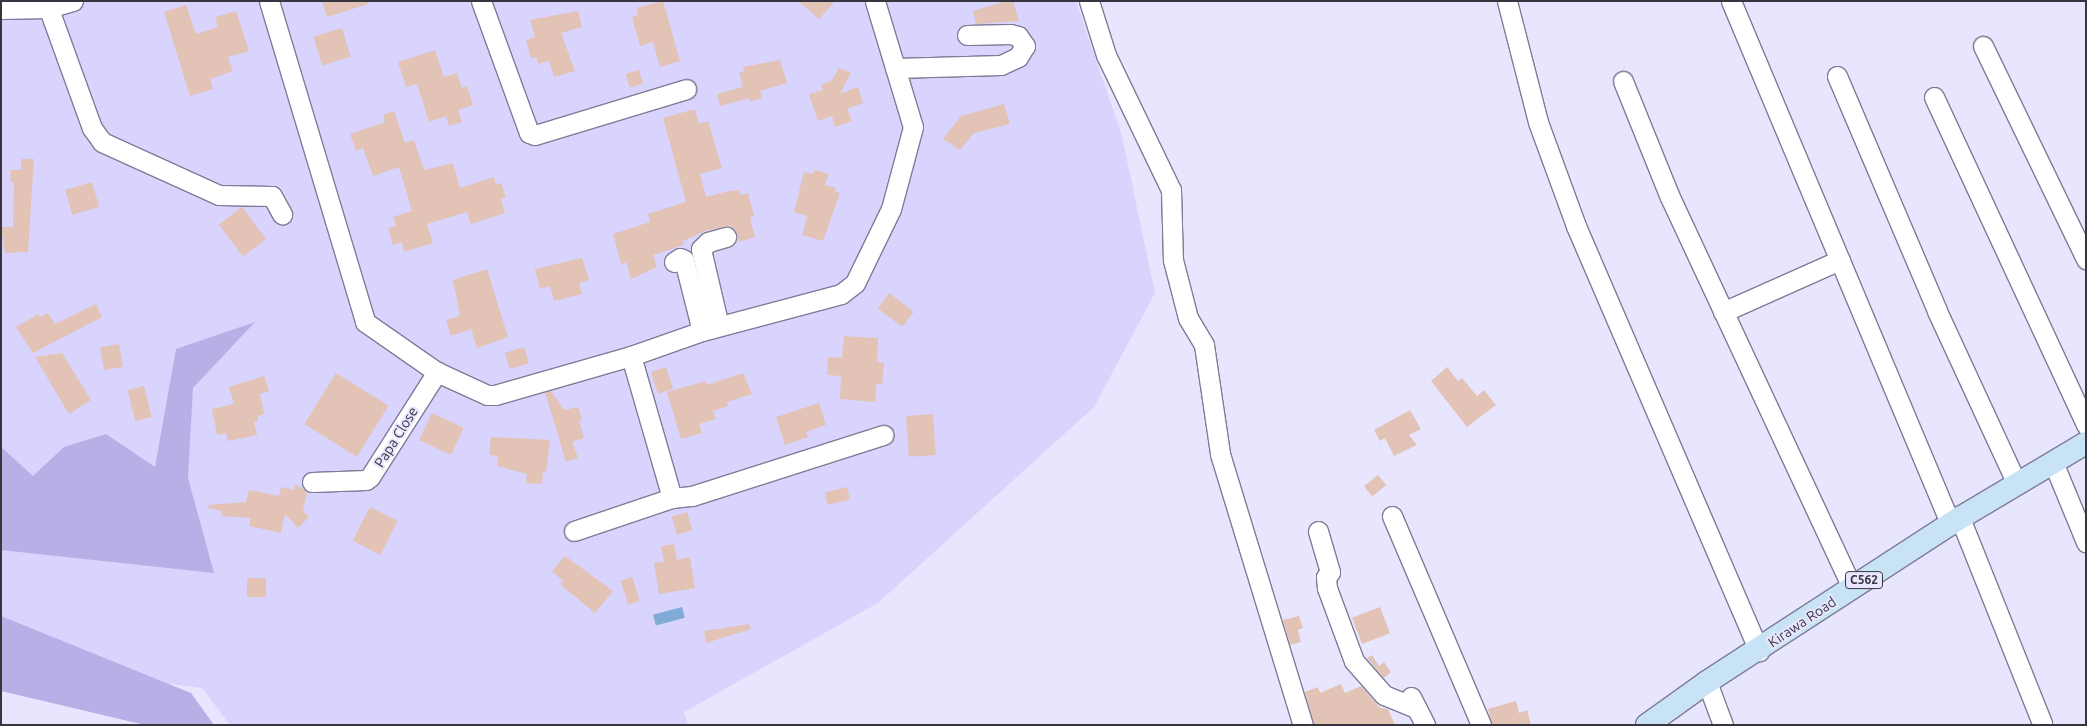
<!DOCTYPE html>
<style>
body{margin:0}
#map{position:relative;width:2087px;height:726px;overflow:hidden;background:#e8e6fe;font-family:Ubuntu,sans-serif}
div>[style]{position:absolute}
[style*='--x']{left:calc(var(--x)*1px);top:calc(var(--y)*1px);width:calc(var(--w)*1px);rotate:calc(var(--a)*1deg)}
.green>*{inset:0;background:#d8d4fd}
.forest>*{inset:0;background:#b7b0e7}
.water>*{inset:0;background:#80abd6;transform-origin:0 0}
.building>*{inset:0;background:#e2c3b5;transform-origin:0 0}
.roads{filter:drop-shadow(1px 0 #7f7b96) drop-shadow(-1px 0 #7f7b96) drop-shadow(0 1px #7f7b96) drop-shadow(0 -1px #7f7b96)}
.minor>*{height:19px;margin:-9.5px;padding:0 9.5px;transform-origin:9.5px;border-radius:9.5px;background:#fff}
.major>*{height:22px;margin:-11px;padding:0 11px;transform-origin:11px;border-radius:11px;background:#c8e3f5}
span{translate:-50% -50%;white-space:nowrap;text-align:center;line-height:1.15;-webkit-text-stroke:4px #e8e6fe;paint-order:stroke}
.shield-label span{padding:1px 4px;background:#e8e6fe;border:1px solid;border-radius:4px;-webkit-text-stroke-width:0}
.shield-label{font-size:12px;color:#363540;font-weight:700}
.street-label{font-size:14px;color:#363540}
.frame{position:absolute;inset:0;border:2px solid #363540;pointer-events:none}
</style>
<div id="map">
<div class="green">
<i style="clip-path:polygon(1px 1px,1076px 1px,1122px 136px,1155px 293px,1094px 407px,878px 603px,684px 712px,688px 725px,230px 725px,202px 688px,1px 661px)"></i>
</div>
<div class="forest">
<i style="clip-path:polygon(255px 322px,193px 388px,188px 478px,214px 573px,1px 550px,1px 447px,33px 476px,64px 447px,106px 434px,155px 467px,176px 349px)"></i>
<i style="clip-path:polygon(1px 616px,191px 693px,214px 725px,145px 725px,1px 691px)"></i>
</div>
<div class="water">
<i style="left:682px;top:607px;width:11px;height:30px;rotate:75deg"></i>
</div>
<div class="building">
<i style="clip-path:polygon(322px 1px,368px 1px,368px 4px,327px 17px)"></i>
<i style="clip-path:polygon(663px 1px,680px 61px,660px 67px,653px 42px,640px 46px,632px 17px,638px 15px,636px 8px)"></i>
<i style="clip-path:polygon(798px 1px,835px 1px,819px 19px)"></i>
<i style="clip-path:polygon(1006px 1px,1013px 1px,1019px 21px,976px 24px,973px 11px)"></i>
<i style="clip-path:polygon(186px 5px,196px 34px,218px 27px,215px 17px,236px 11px,249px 51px,228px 57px,233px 71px,210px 79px,213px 89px,190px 96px,164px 12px)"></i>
<i style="clip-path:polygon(578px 11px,582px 27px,561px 33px,575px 71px,554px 77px,549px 61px,538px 64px,536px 57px,531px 58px,526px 40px,535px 37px,530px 20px)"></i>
<i style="left:342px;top:28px;width:30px;height:30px;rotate:73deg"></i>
<i style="clip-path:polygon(435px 50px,444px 77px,457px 73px,462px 88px,467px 86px,473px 105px,458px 110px,462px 122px,449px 126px,446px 116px,429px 122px,417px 84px,406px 87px,398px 62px)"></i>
<i style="clip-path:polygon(780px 60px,787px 83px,760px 91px,762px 98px,750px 102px,749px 98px,720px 106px,717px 94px,743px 87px,739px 73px,744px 71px,743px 67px)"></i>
<i style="clip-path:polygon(839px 68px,851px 73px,840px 94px,858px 87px,863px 103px,847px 109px,852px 121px,835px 127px,832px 116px,818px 121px,809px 94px,823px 90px,821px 85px,832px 80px)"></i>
<i style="left:639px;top:70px;width:14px;height:14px;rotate:73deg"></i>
<i style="clip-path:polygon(1004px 104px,1010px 124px,974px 133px,960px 150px,943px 139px,961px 116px)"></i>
<i style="clip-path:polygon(695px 109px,699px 124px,708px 121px,722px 168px,700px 174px,706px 197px,729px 191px,739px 190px,740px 195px,748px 193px,754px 216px,750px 217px,755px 237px,739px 242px,735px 229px,728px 226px,705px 231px,683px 241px,684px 245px,653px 255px,657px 267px,631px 279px,626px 262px,621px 264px,613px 234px,650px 222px,648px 214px,686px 202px,663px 118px)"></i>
<i style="clip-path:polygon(394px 111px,405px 143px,414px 140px,424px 170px,453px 163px,460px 188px,494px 177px,496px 184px,501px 183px,506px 197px,501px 199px,505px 213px,471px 224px,467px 212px,427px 224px,433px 243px,404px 252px,402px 242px,393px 245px,388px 228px,396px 226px,393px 217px,412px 211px,399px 167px,373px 176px,363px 148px,356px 151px,350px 134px,385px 122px,383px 115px)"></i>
<i style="clip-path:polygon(21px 159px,34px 159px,28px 252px,5px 253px,1px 227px,13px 227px,14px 182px,11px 183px,10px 170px,21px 170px)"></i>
<i style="clip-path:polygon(814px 170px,829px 174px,825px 185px,836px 188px,835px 192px,840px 193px,823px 241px,802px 235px,807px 216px,794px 212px,804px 172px,813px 174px)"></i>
<i style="left:92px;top:182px;width:26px;height:28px;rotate:74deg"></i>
<i style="left:242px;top:207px;width:40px;height:29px;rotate:53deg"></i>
<i style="clip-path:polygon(582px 258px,589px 280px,579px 283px,582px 294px,554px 301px,550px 286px,540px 289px,535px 269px)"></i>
<i style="clip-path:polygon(487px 269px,508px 337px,477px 348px,471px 329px,451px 336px,446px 320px,460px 316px,453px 280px)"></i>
<i style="left:889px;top:293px;width:31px;height:19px;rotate:37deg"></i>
<i style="clip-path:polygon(96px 304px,102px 317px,33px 353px,16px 327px,38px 314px,40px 317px,48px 313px,55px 324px)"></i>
<i style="clip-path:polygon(844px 336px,878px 338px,877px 362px,884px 363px,882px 384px,876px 384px,875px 402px,840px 399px,841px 376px,827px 375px,828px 357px,842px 358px)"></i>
<i style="left:119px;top:344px;width:23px;height:19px;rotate:80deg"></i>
<i style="left:524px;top:347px;width:17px;height:20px;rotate:73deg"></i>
<i style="clip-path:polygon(62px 353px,91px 400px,69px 414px,35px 357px)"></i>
<i style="left:666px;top:367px;width:23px;height:16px;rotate:72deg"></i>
<i style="clip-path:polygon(1447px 367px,1458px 381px,1462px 378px,1477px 396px,1484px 390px,1496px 405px,1467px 427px,1431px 381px)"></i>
<i style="left:336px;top:373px;width:62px;height:60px;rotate:32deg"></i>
<i style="clip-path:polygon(743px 373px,752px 394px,727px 402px,728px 406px,713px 411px,716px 419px,699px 424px,702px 433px,681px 439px,667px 392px,706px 381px,707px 385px)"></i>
<i style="clip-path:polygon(264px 376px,269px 391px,260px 394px,264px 414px,257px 416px,258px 421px,254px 422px,257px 435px,228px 441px,226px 433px,217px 435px,212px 409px,234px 404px,229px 387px)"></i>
<i style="left:144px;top:386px;width:32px;height:17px;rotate:76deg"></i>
<i style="clip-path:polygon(551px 391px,564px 410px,578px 407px,582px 419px,579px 420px,584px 438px,572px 442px,578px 458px,566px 462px,545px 392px)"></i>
<i style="clip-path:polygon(819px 403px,826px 425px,806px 432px,808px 437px,785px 445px,776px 417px)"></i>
<i style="clip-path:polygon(1410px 410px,1421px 429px,1409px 435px,1417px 445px,1394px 456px,1385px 438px,1380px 441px,1374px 430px)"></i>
<i style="left:432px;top:413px;width:35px;height:30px;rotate:25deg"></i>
<i style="left:933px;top:414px;width:41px;height:27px;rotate:86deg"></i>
<i style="clip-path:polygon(491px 437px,550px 440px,546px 472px,543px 471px,542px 484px,526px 483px,527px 474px,497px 466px,498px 456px,489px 455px)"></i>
<i style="left:1378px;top:475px;width:13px;height:18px;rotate:51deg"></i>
<i style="clip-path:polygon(295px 484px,307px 492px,303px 511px,309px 517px,298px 528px,285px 514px,281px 533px,249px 526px,251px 518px,222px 516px,222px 511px,208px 508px,209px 505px,246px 502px,249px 490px,279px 496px,281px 487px,294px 490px)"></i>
<i style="left:847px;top:487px;width:13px;height:23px;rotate:77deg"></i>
<i style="left:370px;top:507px;width:31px;height:38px;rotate:27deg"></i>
<i style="left:687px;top:512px;width:19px;height:16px;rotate:74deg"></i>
<i style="clip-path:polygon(674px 544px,677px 560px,690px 557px,695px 588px,659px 594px,654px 563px,664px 562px,661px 546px)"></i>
<i style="clip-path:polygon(565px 556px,613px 591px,595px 613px,560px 584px,563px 581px,552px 571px)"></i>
<i style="left:632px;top:577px;width:25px;height:12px;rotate:72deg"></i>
<i style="left:247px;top:578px;width:19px;height:19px"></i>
<i style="left:1380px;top:607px;width:28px;height:30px;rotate:69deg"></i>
<i style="clip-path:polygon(1299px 616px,1303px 628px,1298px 630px,1301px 642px,1290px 645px,1283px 620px)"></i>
<i style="clip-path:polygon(749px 624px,751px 629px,706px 643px,704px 631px)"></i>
<i style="clip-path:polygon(1372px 655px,1379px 666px,1384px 662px,1391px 672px,1384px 678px,1367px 658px)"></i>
<i style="clip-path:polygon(1341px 684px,1345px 693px,1361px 686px,1380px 708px,1388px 709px,1395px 725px,1314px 725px,1305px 692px,1318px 687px,1320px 693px)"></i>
<i style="clip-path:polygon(1516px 701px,1519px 713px,1527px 710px,1531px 725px,1492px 725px,1488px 709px)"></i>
</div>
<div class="roads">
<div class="minor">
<i style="--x:46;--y:1;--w:135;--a:70.1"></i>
<i style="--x:92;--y:128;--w:17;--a:54"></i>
<i style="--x:102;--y:142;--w:128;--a:24.4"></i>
<i style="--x:219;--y:195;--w:53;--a:1.1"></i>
<i style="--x:272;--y:196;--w:21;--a:61"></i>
<i style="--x:269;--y:1;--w:335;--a:73.3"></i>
<i style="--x:365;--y:322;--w:88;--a:34.8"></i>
<i style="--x:437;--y:372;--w:55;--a:24.7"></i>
<i style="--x:487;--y:395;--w:8;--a:0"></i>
<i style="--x:495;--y:395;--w:141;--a:-16"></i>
<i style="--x:631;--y:356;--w:75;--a:-19.4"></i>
<i style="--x:702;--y:331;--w:144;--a:-14.9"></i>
<i style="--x:841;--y:294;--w:18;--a:-38"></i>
<i style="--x:855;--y:283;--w:82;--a:-64.1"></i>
<i style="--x:891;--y:209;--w:85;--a:-75"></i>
<i style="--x:913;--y:127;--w:132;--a:-106.8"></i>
<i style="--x:481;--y:1;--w:140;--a:70"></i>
<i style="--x:529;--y:133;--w:6;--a:18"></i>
<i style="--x:535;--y:135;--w:158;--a:-16.9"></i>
<i style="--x:1089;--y:1;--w:57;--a:72.5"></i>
<i style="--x:1106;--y:55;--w:150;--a:64.3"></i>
<i style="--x:1171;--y:190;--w:70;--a:88.4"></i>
<i style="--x:1173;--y:260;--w:60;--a:75.5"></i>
<i style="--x:1188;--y:318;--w:31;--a:59"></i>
<i style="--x:1204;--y:345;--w:110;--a:81.6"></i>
<i style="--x:1220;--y:454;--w:283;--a:73"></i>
<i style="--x:1507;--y:1;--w:125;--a:75.6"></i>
<i style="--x:1538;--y:122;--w:111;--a:69.9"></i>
<i style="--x:1576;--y:226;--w:463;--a:66.7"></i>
<i style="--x:1731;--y:1;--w:568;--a:67.23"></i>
<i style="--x:1;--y:9;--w:47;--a:-1.2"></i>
<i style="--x:48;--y:8;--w:26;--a:-16"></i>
<i style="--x:1983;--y:46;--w:237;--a:64.2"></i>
<i style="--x:895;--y:68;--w:106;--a:-1.6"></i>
<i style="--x:1001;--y:65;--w:19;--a:-25"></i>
<i style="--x:1018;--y:57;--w:13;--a:-58"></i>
<i style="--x:1025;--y:46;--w:12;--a:-125"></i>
<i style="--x:1018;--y:36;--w:8;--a:-166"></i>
<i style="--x:1010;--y:34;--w:43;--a:178.7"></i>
<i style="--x:1837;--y:76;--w:255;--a:66.9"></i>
<i style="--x:1937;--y:311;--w:191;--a:65.2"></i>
<i style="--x:1623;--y:81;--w:123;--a:68"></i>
<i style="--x:1669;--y:195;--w:434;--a:65"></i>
<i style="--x:1934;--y:97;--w:362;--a:65.1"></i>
<i style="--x:674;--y:262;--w:7;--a:-34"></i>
<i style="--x:680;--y:258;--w:4;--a:27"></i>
<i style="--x:684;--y:260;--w:73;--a:75.8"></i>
<i style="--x:1723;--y:312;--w:128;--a:-24"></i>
<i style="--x:719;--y:326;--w:79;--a:-103.2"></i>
<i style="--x:701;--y:249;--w:10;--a:-45"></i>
<i style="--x:708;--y:242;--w:19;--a:-16"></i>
<i style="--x:631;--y:356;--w:148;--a:73.9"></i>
<i style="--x:672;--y:498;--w:20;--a:-6"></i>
<i style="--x:692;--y:496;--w:201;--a:-17.7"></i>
<i style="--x:2053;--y:462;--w:87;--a:67.6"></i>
<i style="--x:312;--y:482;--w:54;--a:-2.1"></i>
<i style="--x:366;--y:480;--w:5;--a:-37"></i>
<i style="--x:370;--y:477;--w:125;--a:-57.5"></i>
<i style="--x:1392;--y:516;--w:227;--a:66.9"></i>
<i style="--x:1960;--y:518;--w:221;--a:68.2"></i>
<i style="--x:574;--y:531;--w:103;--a:-18.6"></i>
<i style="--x:1318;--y:531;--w:43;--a:73.7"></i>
<i style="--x:1330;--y:572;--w:6;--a:129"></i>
<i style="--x:1326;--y:577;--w:11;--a:85"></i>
<i style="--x:1327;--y:588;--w:78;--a:69.7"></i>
<i style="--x:1354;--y:661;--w:45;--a:48.6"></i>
<i style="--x:1384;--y:695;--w:35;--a:22"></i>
<i style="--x:1707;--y:682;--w:46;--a:69.6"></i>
<i style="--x:1411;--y:697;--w:31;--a:63"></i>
</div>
<div class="major">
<i style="--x:1647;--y:725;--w:74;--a:-35.6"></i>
<i style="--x:1707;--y:682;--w:302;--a:-33"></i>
<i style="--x:1960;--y:518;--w:147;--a:-30.8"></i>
</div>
</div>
<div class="shield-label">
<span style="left:1864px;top:580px">C562</span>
</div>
<div class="street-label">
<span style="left:396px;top:437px;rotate:-58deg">Papa Close</span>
<span style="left:1802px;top:622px;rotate:-34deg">Kirawa Road</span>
</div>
<div class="frame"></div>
</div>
